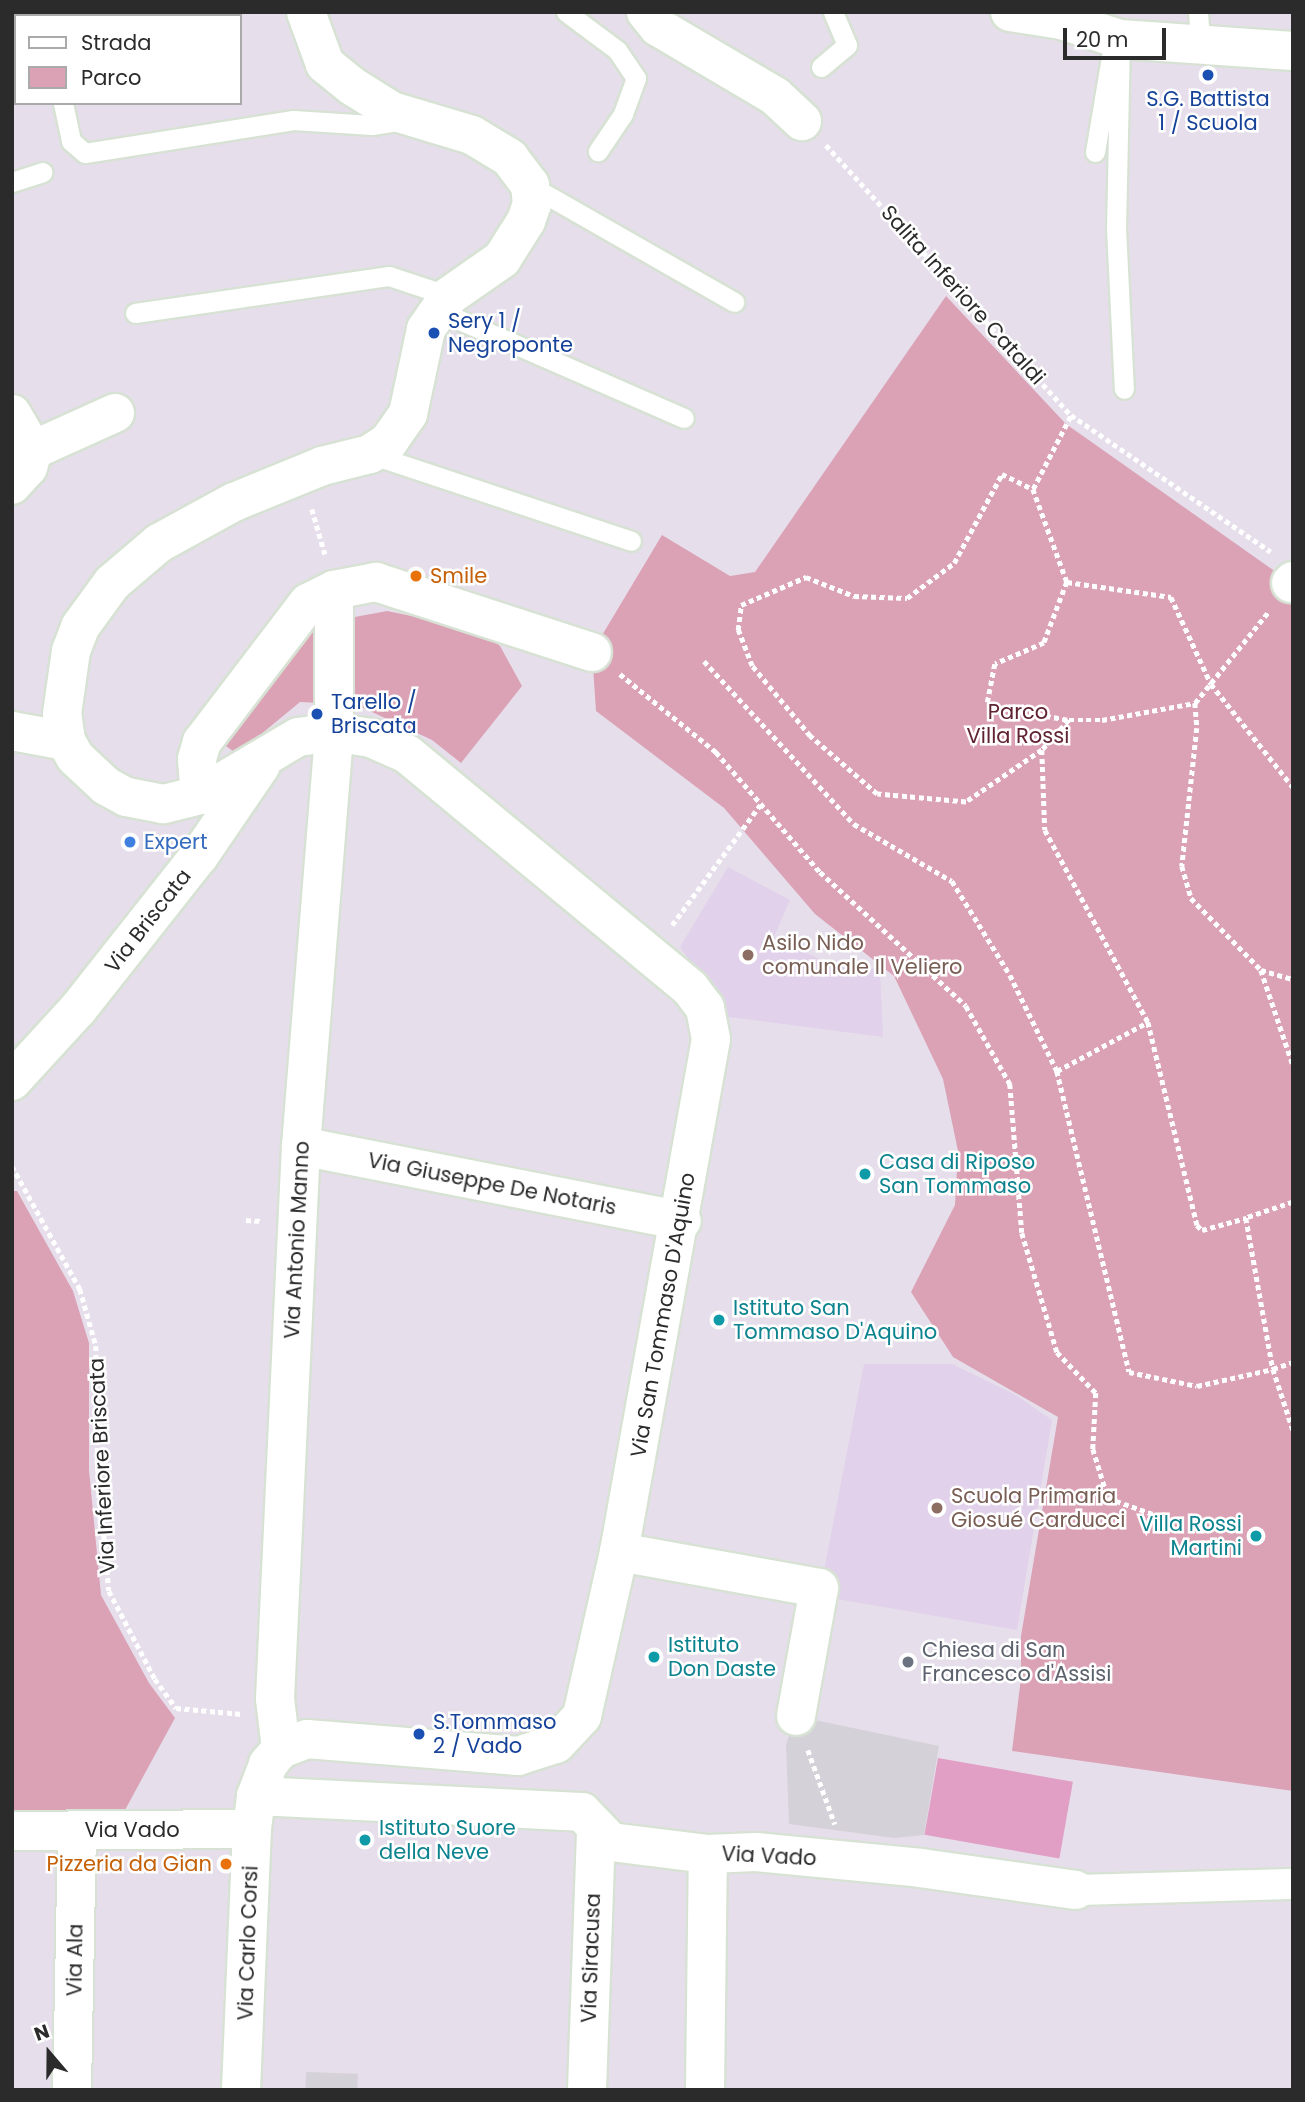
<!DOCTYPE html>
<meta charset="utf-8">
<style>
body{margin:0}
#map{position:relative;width:1305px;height:2102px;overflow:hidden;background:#e6dfeb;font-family:Poppins,sans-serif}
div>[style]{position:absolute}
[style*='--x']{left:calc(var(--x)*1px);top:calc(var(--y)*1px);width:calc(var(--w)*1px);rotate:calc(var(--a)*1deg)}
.education>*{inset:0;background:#e2d1ea}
.green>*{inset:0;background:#dba2b6}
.pitch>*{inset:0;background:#e19fc6;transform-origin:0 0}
.plaza>*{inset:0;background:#d5d1d8;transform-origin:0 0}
.path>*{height:4.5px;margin-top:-2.25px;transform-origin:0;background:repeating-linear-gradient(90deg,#fff 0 5px,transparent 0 8.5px)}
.roads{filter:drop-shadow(2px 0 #d7e2d4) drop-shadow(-2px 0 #d7e2d4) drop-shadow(0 2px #d7e2d4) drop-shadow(0 -2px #d7e2d4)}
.service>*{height:19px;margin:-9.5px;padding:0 9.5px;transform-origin:9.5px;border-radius:9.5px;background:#fff}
.pedestrian>*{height:30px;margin:-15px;padding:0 15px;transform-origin:15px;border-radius:15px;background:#fff}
.minor>*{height:38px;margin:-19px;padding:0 19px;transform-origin:19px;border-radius:19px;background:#fff}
.dots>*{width:19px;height:19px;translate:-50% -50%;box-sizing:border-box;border:4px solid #fff;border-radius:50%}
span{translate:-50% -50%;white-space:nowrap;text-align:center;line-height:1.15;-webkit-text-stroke:5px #fff;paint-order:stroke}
.transit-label{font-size:21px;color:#164399}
.left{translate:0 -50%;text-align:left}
.street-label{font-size:21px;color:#2b2b2b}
.food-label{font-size:21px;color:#c56008}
.right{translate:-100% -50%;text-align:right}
.park-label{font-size:21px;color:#602331}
.shop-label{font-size:21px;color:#366cbe}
.education-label{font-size:21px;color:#785e54}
.culture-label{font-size:21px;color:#0d838f}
.worship-label{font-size:21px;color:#5b616d}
.frame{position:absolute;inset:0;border:14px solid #2b2b2b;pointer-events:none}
.legend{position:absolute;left:14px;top:14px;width:228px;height:91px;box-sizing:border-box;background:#fff;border:2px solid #aaa;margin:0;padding:9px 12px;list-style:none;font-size:21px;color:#2b2b2b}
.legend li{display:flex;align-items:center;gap:14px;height:35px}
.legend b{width:35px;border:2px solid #aaa}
.north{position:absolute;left:14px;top:2018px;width:70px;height:70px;-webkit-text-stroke:5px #fff;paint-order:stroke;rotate:340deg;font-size:19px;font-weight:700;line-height:28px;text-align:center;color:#2b2b2b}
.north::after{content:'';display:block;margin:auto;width:24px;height:32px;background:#2b2b2b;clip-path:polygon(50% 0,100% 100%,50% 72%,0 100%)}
.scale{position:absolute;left:1063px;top:28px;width:103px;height:32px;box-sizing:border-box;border:4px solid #2b2b2b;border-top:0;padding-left:9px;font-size:21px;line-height:24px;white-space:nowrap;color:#2b2b2b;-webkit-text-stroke:5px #fff;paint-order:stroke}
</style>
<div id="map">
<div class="education">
<i style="clip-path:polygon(728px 867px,790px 900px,774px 937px,827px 963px,880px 969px,883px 1037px,729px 1017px,680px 947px)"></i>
<i style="clip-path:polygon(864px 1364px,952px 1364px,1014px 1394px,1052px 1420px,1017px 1630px,819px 1596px)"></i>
</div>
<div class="green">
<i style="clip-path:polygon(946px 296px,1066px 424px,1293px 584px,1293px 1791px,1012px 1751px,1021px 1678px,1021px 1636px,1058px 1417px,953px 1357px,911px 1292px,955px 1205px,958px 1151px,943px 1079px,894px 976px,815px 914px,724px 808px,596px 711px,592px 652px,662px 535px,730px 576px,755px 572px)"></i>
<i style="clip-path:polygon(387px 611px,480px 630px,500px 646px,522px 686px,461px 763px,432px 740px,357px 705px,300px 702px,237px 754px,219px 741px,312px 625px)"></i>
<i style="clip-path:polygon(12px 1191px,17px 1191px,73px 1291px,89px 1343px,89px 1470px,101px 1595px,149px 1683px,175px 1718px,125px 1810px,12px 1810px)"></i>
</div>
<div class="pitch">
<i style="left:938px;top:1758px;width:137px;height:78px;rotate:10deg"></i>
</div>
<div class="plaza">
<i style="clip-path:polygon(796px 1716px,939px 1746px,924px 1835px,894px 1838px,789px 1824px,786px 1745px)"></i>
<i style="left:306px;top:2072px;width:52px;height:18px;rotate:2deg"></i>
</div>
<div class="path">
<i style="--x:826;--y:145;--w:365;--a:47.8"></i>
<i style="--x:1071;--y:415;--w:242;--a:34.4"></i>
<i style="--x:1033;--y:489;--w:83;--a:-62.8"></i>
<i style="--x:312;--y:509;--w:47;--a:73.9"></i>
<i style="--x:1067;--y:582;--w:65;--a:110.7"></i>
<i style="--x:1044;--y:643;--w:53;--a:156.8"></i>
<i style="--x:995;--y:664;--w:42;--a:101"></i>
<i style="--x:987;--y:705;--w:83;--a:10.4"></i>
<i style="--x:1069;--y:720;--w:33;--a:0"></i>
<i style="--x:1102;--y:720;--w:95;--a:-10.4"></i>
<i style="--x:1195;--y:703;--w:25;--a:85"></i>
<i style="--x:1197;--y:728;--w:139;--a:96.2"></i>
<i style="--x:1182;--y:866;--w:33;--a:74"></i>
<i style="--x:1191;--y:898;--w:100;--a:45.8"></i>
<i style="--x:1261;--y:970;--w:100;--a:71.4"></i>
<i style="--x:704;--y:661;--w:222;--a:47.4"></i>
<i style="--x:854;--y:824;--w:113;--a:30.2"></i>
<i style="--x:952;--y:881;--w:110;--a:58.3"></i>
<i style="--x:1010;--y:975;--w:107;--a:63.9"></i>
<i style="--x:1057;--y:1071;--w:309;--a:76.5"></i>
<i style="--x:1129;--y:1372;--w:69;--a:11.6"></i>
<i style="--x:1197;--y:1386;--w:78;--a:-12.6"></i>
<i style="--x:1273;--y:1369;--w:64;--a:71.8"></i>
<i style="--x:620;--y:674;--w:124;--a:39.1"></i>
<i style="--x:716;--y:752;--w:159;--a:49.1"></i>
<i style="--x:820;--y:872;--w:198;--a:42.5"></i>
<i style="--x:966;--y:1006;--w:90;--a:60.6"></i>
<i style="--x:1010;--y:1084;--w:149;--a:85.4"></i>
<i style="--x:1022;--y:1233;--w:124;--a:73.6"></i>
<i style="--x:1057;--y:1352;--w:57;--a:46.4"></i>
<i style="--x:1096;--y:1393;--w:56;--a:93.1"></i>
<i style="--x:1093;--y:1449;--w:51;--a:73"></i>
<i style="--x:1108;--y:1498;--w:63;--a:19.6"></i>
<i style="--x:1195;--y:703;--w:118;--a:-51.2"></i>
<i style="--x:1069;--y:720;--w:40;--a:132"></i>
<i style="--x:1042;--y:750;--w:80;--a:87.9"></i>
<i style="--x:1045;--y:830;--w:218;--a:61.8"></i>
<i style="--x:1148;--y:1022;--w:209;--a:76.4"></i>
<i style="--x:1197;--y:1225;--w:7;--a:45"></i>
<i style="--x:1202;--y:1230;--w:46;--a:-15.3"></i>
<i style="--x:1042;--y:750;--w:92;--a:145.6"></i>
<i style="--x:966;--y:802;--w:89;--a:-174.9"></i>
<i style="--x:877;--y:794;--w:89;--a:-139.1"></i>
<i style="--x:810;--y:736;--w:91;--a:-129.6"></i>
<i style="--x:752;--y:666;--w:39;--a:-111"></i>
<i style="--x:738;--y:630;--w:25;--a:-83"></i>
<i style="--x:741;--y:605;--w:71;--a:-23.3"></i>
<i style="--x:806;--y:577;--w:52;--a:21.6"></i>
<i style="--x:854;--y:596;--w:53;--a:2.2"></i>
<i style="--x:907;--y:598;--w:59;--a:-36.7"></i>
<i style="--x:954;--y:563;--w:101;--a:-61.7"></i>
<i style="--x:1002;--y:474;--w:34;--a:26"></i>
<i style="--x:1033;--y:489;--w:99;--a:69.9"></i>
<i style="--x:1067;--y:582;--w:105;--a:8.2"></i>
<i style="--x:1171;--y:597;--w:96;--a:65.3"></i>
<i style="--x:1211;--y:684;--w:132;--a:51.5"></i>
<i style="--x:672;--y:925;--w:149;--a:-53.7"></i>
<i style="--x:1261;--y:970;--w:33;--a:16"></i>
<i style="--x:1057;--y:1071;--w:103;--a:-28.3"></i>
<i style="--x:12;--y:1166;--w:141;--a:61.1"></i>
<i style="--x:80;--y:1289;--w:59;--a:74.3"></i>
<i style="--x:96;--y:1346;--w:122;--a:89.1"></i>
<i style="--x:98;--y:1468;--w:123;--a:84.9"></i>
<i style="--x:109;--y:1591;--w:99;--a:62.4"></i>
<i style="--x:155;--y:1679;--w:36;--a:54"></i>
<i style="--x:176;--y:1708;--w:66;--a:5.2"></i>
<i style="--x:1293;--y:1202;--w:50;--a:161.2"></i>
<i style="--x:1246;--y:1218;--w:153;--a:79.9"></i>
<i style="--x:1273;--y:1369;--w:21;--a:-19"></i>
<i style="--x:246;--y:1220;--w:16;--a:4"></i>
<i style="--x:808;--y:1750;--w:79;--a:70"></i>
</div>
<div class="roads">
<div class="service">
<i style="--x:566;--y:12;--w:64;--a:36.7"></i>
<i style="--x:617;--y:50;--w:34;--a:56"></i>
<i style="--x:636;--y:78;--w:38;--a:110"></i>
<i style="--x:623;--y:114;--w:45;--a:124"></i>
<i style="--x:1198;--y:12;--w:31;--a:86"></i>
<i style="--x:1120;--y:39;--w:189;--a:91.2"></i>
<i style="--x:1116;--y:228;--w:161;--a:87.2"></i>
<i style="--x:821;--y:67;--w:34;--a:-40"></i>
<i style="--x:847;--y:45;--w:36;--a:-113"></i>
<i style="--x:63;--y:103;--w:39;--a:78"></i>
<i style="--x:71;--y:141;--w:18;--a:41"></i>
<i style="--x:85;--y:153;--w:211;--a:-9"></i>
<i style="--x:293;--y:120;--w:79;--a:3.6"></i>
<i style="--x:372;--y:125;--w:30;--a:-9"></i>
<i style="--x:1095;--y:152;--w:101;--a:-80.4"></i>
<i style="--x:12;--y:182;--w:32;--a:-18"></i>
<i style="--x:531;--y:186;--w:234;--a:29.7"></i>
<i style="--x:439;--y:311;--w:267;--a:23.6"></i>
<i style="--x:135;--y:313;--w:257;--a:-8.3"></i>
<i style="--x:389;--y:276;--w:63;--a:18.4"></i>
<i style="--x:370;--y:454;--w:275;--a:18.4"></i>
</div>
<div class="pedestrian">
<i style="--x:1075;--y:1890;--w:218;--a:-1.6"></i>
</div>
<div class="minor">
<i style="--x:646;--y:12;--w:19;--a:51"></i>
<i style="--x:658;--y:27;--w:136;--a:30.5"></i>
<i style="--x:775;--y:96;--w:37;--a:43"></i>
<i style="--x:1010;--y:12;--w:52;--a:8.9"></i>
<i style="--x:1061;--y:20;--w:62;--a:17.9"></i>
<i style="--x:1120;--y:39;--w:173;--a:4"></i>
<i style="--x:31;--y:16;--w:17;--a:-13"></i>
<i style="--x:12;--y:414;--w:42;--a:59.7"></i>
<i style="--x:33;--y:450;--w:18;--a:106"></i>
<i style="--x:28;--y:467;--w:24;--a:132"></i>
<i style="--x:33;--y:450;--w:90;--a:-24.3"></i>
<i style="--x:1291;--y:583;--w:3;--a:-45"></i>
<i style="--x:12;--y:731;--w:55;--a:10.5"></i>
<i style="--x:200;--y:795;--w:36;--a:-95"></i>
<i style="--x:197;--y:759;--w:18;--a:-74"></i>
<i style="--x:202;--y:742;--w:175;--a:-52.7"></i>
<i style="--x:308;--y:603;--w:29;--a:-27"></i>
<i style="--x:334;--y:590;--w:43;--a:-10.8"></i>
<i style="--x:376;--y:582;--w:227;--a:18"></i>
<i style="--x:12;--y:1081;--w:98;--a:-47.5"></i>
<i style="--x:78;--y:1009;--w:195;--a:-51.7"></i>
<i style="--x:199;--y:856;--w:110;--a:-55.7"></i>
<i style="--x:301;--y:1146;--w:388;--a:11.1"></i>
<i style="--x:619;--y:1552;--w:203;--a:10.2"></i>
<i style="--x:819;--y:1588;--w:130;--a:100.2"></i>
<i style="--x:281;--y:1749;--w:50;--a:-96.8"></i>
<i style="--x:275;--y:1699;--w:554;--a:-87.31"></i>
<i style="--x:301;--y:1146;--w:415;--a:-85.4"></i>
<i style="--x:334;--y:732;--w:142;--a:-90"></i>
<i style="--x:256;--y:1796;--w:326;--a:2.8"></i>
<i style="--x:582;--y:1812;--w:42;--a:46"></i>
<i style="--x:611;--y:1842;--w:98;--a:7.1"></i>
<i style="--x:708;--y:1854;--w:48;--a:-2.4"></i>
<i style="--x:756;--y:1852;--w:166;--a:5.5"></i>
<i style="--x:921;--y:1868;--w:156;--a:8.1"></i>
<i style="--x:12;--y:1831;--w:240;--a:-0.5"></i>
<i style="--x:72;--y:2090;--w:260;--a:-88.9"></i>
<i style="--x:241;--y:2090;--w:261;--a:-87.6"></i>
<i style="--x:252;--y:1829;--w:33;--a:-83"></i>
<i style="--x:256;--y:1796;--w:34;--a:-69"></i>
<i style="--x:268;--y:1764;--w:20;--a:-49"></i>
<i style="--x:281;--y:1749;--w:28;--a:-21"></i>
<i style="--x:307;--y:1739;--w:212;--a:4.6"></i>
<i style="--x:518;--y:1756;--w:40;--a:-18"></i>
<i style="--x:556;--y:1744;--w:38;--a:-47"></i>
<i style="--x:582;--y:1716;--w:168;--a:-77.3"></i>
<i style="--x:619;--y:1552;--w:521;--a:-79.83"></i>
<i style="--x:711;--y:1039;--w:32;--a:-101"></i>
<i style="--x:705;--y:1008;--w:25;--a:-127"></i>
<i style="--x:690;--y:988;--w:367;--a:-140.4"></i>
<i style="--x:407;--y:754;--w:39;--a:-156"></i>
<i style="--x:371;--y:738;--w:37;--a:-171"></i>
<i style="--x:334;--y:732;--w:36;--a:172"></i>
<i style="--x:298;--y:737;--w:114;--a:149.4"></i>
<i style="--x:200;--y:795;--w:38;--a:166"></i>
<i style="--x:163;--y:804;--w:38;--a:-169"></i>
<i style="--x:126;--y:797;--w:23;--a:-151"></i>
<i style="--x:106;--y:786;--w:42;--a:-136.9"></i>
<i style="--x:75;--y:757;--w:18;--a:-119"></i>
<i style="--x:66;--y:741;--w:27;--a:-98"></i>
<i style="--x:62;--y:714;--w:64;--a:-81.9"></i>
<i style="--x:71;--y:651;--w:26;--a:-69"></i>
<i style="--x:80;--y:627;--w:54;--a:-54"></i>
<i style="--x:112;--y:583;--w:62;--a:-40.4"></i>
<i style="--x:159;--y:543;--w:85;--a:-28.7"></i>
<i style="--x:234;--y:502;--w:95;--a:-22.2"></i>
<i style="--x:322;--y:466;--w:49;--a:-14"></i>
<i style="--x:370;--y:454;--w:23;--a:-34"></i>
<i style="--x:389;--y:441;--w:33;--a:-55"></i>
<i style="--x:408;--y:414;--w:87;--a:-78"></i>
<i style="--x:426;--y:329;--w:40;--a:-55.1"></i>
<i style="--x:449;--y:296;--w:65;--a:-34.9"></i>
<i style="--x:502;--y:259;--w:45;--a:-57.7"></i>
<i style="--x:526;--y:221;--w:18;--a:-71"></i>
<i style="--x:532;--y:204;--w:19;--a:-96"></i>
<i style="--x:530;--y:185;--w:34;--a:-127"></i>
<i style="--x:510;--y:158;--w:44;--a:-148.8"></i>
<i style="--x:472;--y:135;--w:84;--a:-163.3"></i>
<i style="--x:392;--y:111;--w:47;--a:-148"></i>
<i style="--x:352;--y:86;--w:35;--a:-141"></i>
<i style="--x:325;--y:64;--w:55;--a:-110.1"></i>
<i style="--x:587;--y:2090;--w:263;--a:-88"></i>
<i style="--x:705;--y:2090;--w:236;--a:-89.3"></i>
</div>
</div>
<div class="dots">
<i style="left:1208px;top:75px;background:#1a4fb4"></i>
<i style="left:434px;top:333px;background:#1a4fb4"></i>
<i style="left:416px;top:576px;background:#e8710a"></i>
<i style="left:317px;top:714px;background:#1a4fb4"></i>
<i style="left:130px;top:842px;background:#3f7fe0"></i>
<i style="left:748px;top:955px;background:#8d6e63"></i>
<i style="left:865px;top:1174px;background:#0f9aa8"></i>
<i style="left:719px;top:1320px;background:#0f9aa8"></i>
<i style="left:937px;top:1508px;background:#8d6e63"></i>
<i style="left:1256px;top:1536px;background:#0f9aa8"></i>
<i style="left:654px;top:1657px;background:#0f9aa8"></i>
<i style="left:908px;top:1662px;background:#6b7280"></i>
<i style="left:419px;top:1734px;background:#1a4fb4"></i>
<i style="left:365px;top:1840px;background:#0f9aa8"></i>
<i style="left:226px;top:1864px;background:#e8710a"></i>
</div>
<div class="transit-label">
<span style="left:1208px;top:111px">S.G. Battista<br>1 / Scuola</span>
<span class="left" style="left:448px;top:333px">Sery 1 /<br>Negroponte</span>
<span class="left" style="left:331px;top:714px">Tarello /<br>Briscata</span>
<span class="left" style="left:433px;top:1734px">S.Tommaso<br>2 / Vado</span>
</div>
<div class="street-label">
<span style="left:963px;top:295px;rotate:48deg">Salita Inferiore Cataldi</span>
<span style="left:148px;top:921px;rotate:-52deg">Via Briscata</span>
<span style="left:492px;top:1184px;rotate:11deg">Via Giuseppe De Notaris</span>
<span style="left:297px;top:1240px;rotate:-87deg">Via Antonio Manno</span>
<span style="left:663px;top:1315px;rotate:-80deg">Via San Tommaso D'Aquino</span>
<span style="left:102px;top:1466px;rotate:-93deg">Via Inferiore Briscata</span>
<span style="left:132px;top:1830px">Via Vado</span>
<span style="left:769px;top:1856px;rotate:3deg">Via Vado</span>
<span style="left:248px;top:1943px;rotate:-88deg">Via Carlo Corsi</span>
<span style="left:591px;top:1958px;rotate:-88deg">Via Siracusa</span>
<span style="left:75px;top:1960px;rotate:-89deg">Via Ala</span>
</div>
<div class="food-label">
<span class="left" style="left:430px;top:576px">Smile</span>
<span class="right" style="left:212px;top:1864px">Pizzeria da Gian</span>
</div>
<div class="park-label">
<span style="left:1018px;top:724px">Parco<br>Villa Rossi</span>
</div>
<div class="shop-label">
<span class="left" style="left:144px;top:842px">Expert</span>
</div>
<div class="education-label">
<span class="left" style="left:762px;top:955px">Asilo Nido<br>comunale Il Veliero</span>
<span class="left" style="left:951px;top:1508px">Scuola Primaria<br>Giosué Carducci</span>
</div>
<div class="culture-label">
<span class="left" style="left:879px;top:1174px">Casa di Riposo<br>San Tommaso</span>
<span class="left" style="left:733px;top:1320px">Istituto San<br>Tommaso D'Aquino</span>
<span class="right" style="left:1242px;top:1536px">Villa Rossi<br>Martini</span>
<span class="left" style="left:668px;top:1657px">Istituto<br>Don Daste</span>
<span class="left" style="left:379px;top:1840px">Istituto Suore<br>della Neve</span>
</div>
<div class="worship-label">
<span class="left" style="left:922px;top:1662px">Chiesa di San<br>Francesco d'Assisi</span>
</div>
<div class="frame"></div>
<ul class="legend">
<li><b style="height:9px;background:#fff"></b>Strada</li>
<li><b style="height:19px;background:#dba2b6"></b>Parco</li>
</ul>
<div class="north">N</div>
<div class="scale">20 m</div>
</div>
